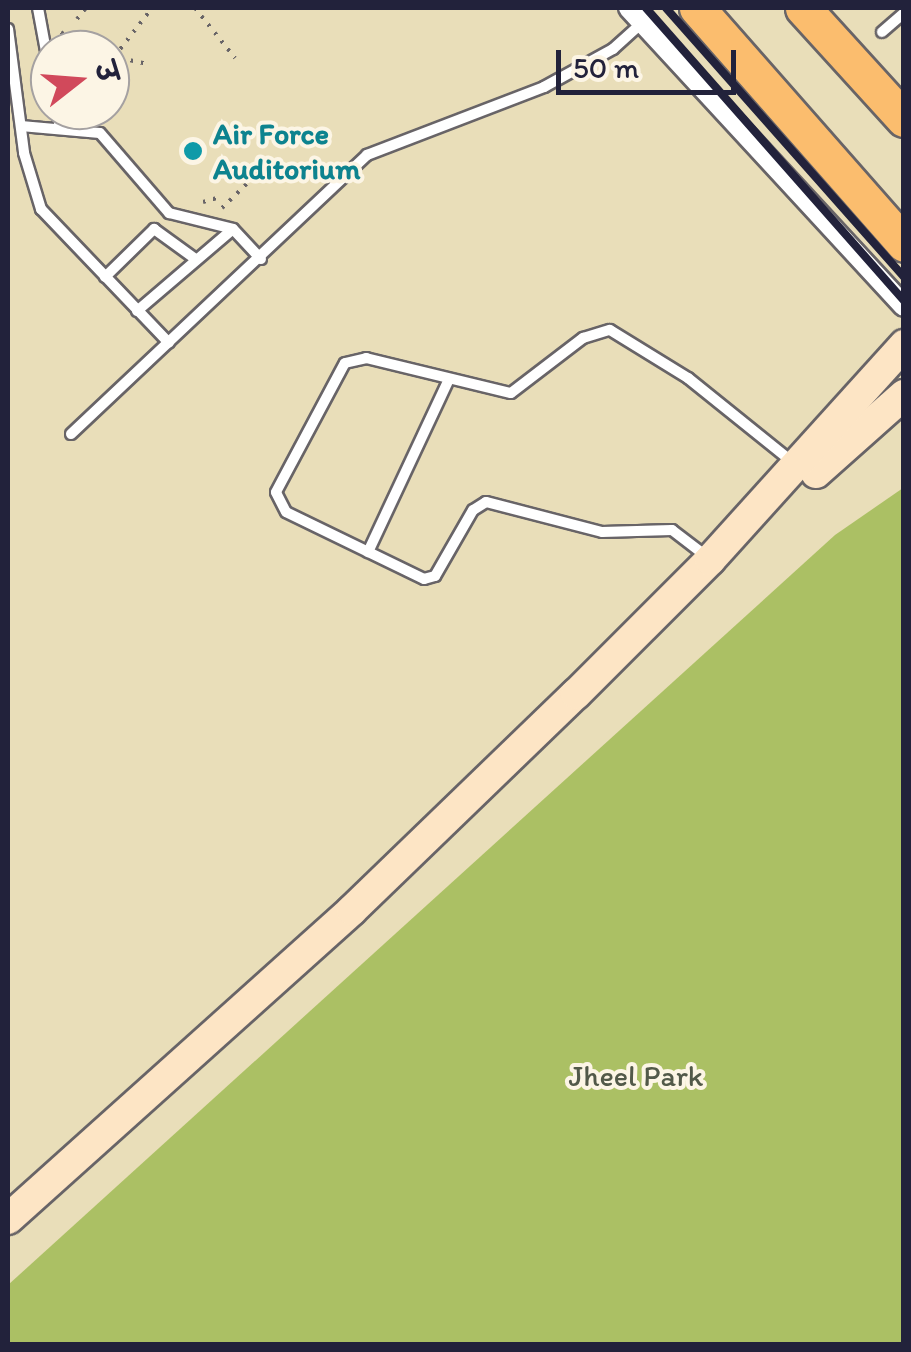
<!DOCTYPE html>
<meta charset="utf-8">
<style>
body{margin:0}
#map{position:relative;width:911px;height:1352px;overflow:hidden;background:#e9deb9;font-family:Itim,"Playpen Sans Deva",sans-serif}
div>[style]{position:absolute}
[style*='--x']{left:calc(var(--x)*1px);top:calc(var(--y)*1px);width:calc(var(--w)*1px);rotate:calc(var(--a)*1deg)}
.green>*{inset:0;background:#abc064}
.path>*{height:4px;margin-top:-2px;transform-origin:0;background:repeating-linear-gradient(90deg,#686467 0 2.5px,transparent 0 10.5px)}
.roads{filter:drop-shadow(2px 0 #686467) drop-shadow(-2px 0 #686467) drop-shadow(0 2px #686467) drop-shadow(0 -2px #686467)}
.service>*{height:10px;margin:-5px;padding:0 5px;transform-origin:5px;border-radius:5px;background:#fff}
.minor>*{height:20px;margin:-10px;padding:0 10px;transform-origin:10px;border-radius:10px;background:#fff}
.secondary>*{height:30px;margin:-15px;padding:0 15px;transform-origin:15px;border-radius:15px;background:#fde5c5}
.trunk>*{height:35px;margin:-17.5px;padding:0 17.5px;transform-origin:17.5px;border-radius:17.5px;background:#fbbd6e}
.rail>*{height:8px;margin:-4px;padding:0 4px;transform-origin:4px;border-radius:4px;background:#22223b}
.dots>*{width:28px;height:28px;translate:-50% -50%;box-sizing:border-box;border:5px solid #fcf5e5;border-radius:50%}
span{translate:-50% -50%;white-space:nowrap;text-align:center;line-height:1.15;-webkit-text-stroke:8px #fcf5e5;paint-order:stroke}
.culture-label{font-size:30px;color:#0d838f;font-weight:700}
.left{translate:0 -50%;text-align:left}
.park-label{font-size:30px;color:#525949}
.frame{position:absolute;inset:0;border:10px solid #22223b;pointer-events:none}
.north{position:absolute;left:30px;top:30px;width:100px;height:100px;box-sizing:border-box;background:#fcf5e5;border:2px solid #a5a1a1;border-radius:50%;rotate:73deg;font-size:28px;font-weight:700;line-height:40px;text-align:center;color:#22223b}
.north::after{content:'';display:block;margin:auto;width:35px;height:45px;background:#d1495b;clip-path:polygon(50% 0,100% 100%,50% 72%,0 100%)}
.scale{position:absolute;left:556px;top:50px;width:180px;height:45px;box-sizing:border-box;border:5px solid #22223b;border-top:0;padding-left:12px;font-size:30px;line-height:35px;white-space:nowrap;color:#22223b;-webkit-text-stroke:8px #fcf5e5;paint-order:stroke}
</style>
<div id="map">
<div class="green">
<i style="clip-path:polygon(903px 488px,903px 1344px,8px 1344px,8px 1285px,835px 535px)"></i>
</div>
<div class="path">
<i style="--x:195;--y:8;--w:64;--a:51.3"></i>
<i style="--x:77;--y:19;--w:14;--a:-51"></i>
<i style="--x:61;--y:32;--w:28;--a:41"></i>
<i style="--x:110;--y:56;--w:35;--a:12"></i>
<i style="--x:114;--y:57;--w:62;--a:-52.2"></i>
<i style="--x:203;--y:202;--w:19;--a:-16"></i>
<i style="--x:222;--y:208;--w:56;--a:-44.3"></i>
</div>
<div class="roads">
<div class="service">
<i style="--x:38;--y:8;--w:66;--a:79.5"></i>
<i style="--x:8;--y:29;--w:125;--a:82.6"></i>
<i style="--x:24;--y:153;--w:59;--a:73.1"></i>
<i style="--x:41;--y:209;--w:185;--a:46.3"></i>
<i style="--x:882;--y:32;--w:29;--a:-41"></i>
<i style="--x:57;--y:110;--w:18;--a:81"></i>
<i style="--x:21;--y:126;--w:79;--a:5.1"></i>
<i style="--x:100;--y:133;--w:106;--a:49.2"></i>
<i style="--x:169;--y:213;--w:66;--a:14"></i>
<i style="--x:233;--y:229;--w:41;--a:47"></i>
<i style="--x:105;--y:277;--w:69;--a:-44.4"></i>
<i style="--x:154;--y:229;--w:49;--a:35.9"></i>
<i style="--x:137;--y:311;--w:126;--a:-40.5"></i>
<i style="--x:71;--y:434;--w:407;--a:-43.3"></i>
<i style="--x:367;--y:155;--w:190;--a:-21"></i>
<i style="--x:544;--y:87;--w:79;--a:-28.8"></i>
<i style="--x:613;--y:49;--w:39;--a:-42"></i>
<i style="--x:368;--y:552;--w:189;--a:-64.9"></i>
<i style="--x:706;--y:556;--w:43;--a:-142.6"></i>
<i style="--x:672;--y:530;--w:70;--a:178.4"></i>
<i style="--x:602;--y:532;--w:120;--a:-165.5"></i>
<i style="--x:486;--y:502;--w:15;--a:148"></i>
<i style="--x:473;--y:510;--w:76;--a:119.9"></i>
<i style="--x:435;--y:576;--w:11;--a:165"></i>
<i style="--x:424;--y:579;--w:153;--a:-154.1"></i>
<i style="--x:286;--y:512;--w:22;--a:-117"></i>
<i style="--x:276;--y:492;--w:146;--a:-61.9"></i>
<i style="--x:345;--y:363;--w:22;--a:-13"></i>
<i style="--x:366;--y:358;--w:149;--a:13.6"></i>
<i style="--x:511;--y:393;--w:91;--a:-37.4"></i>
<i style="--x:583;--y:338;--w:28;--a:-17"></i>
<i style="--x:610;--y:330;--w:92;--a:31.6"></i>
<i style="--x:688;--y:378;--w:137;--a:38.8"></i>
</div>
<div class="minor">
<i style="--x:629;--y:8;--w:405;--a:47.3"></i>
</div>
<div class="secondary">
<i style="--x:816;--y:473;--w:118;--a:-41.6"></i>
<i style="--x:8;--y:1219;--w:462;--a:-41.9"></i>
<i style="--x:352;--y:910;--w:311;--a:-44"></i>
<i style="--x:576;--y:694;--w:190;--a:-45"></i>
<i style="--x:710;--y:560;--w:290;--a:-47.9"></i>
</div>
<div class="trunk">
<i style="--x:697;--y:8;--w:314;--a:48.7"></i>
<i style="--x:803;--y:8;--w:150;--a:47.7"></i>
</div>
</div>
<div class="rail">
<i style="--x:646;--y:8;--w:390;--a:48.6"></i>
<i style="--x:666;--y:8;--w:359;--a:48.5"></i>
</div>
<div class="dots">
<i style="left:193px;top:151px;background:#0f9aa8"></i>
</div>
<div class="culture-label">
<span class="left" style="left:213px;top:151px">Air Force<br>Auditorium</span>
</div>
<div class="park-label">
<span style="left:636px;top:1076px">Jheel Park</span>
</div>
<div class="frame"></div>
<div class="north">उ</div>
<div class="scale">50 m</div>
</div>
